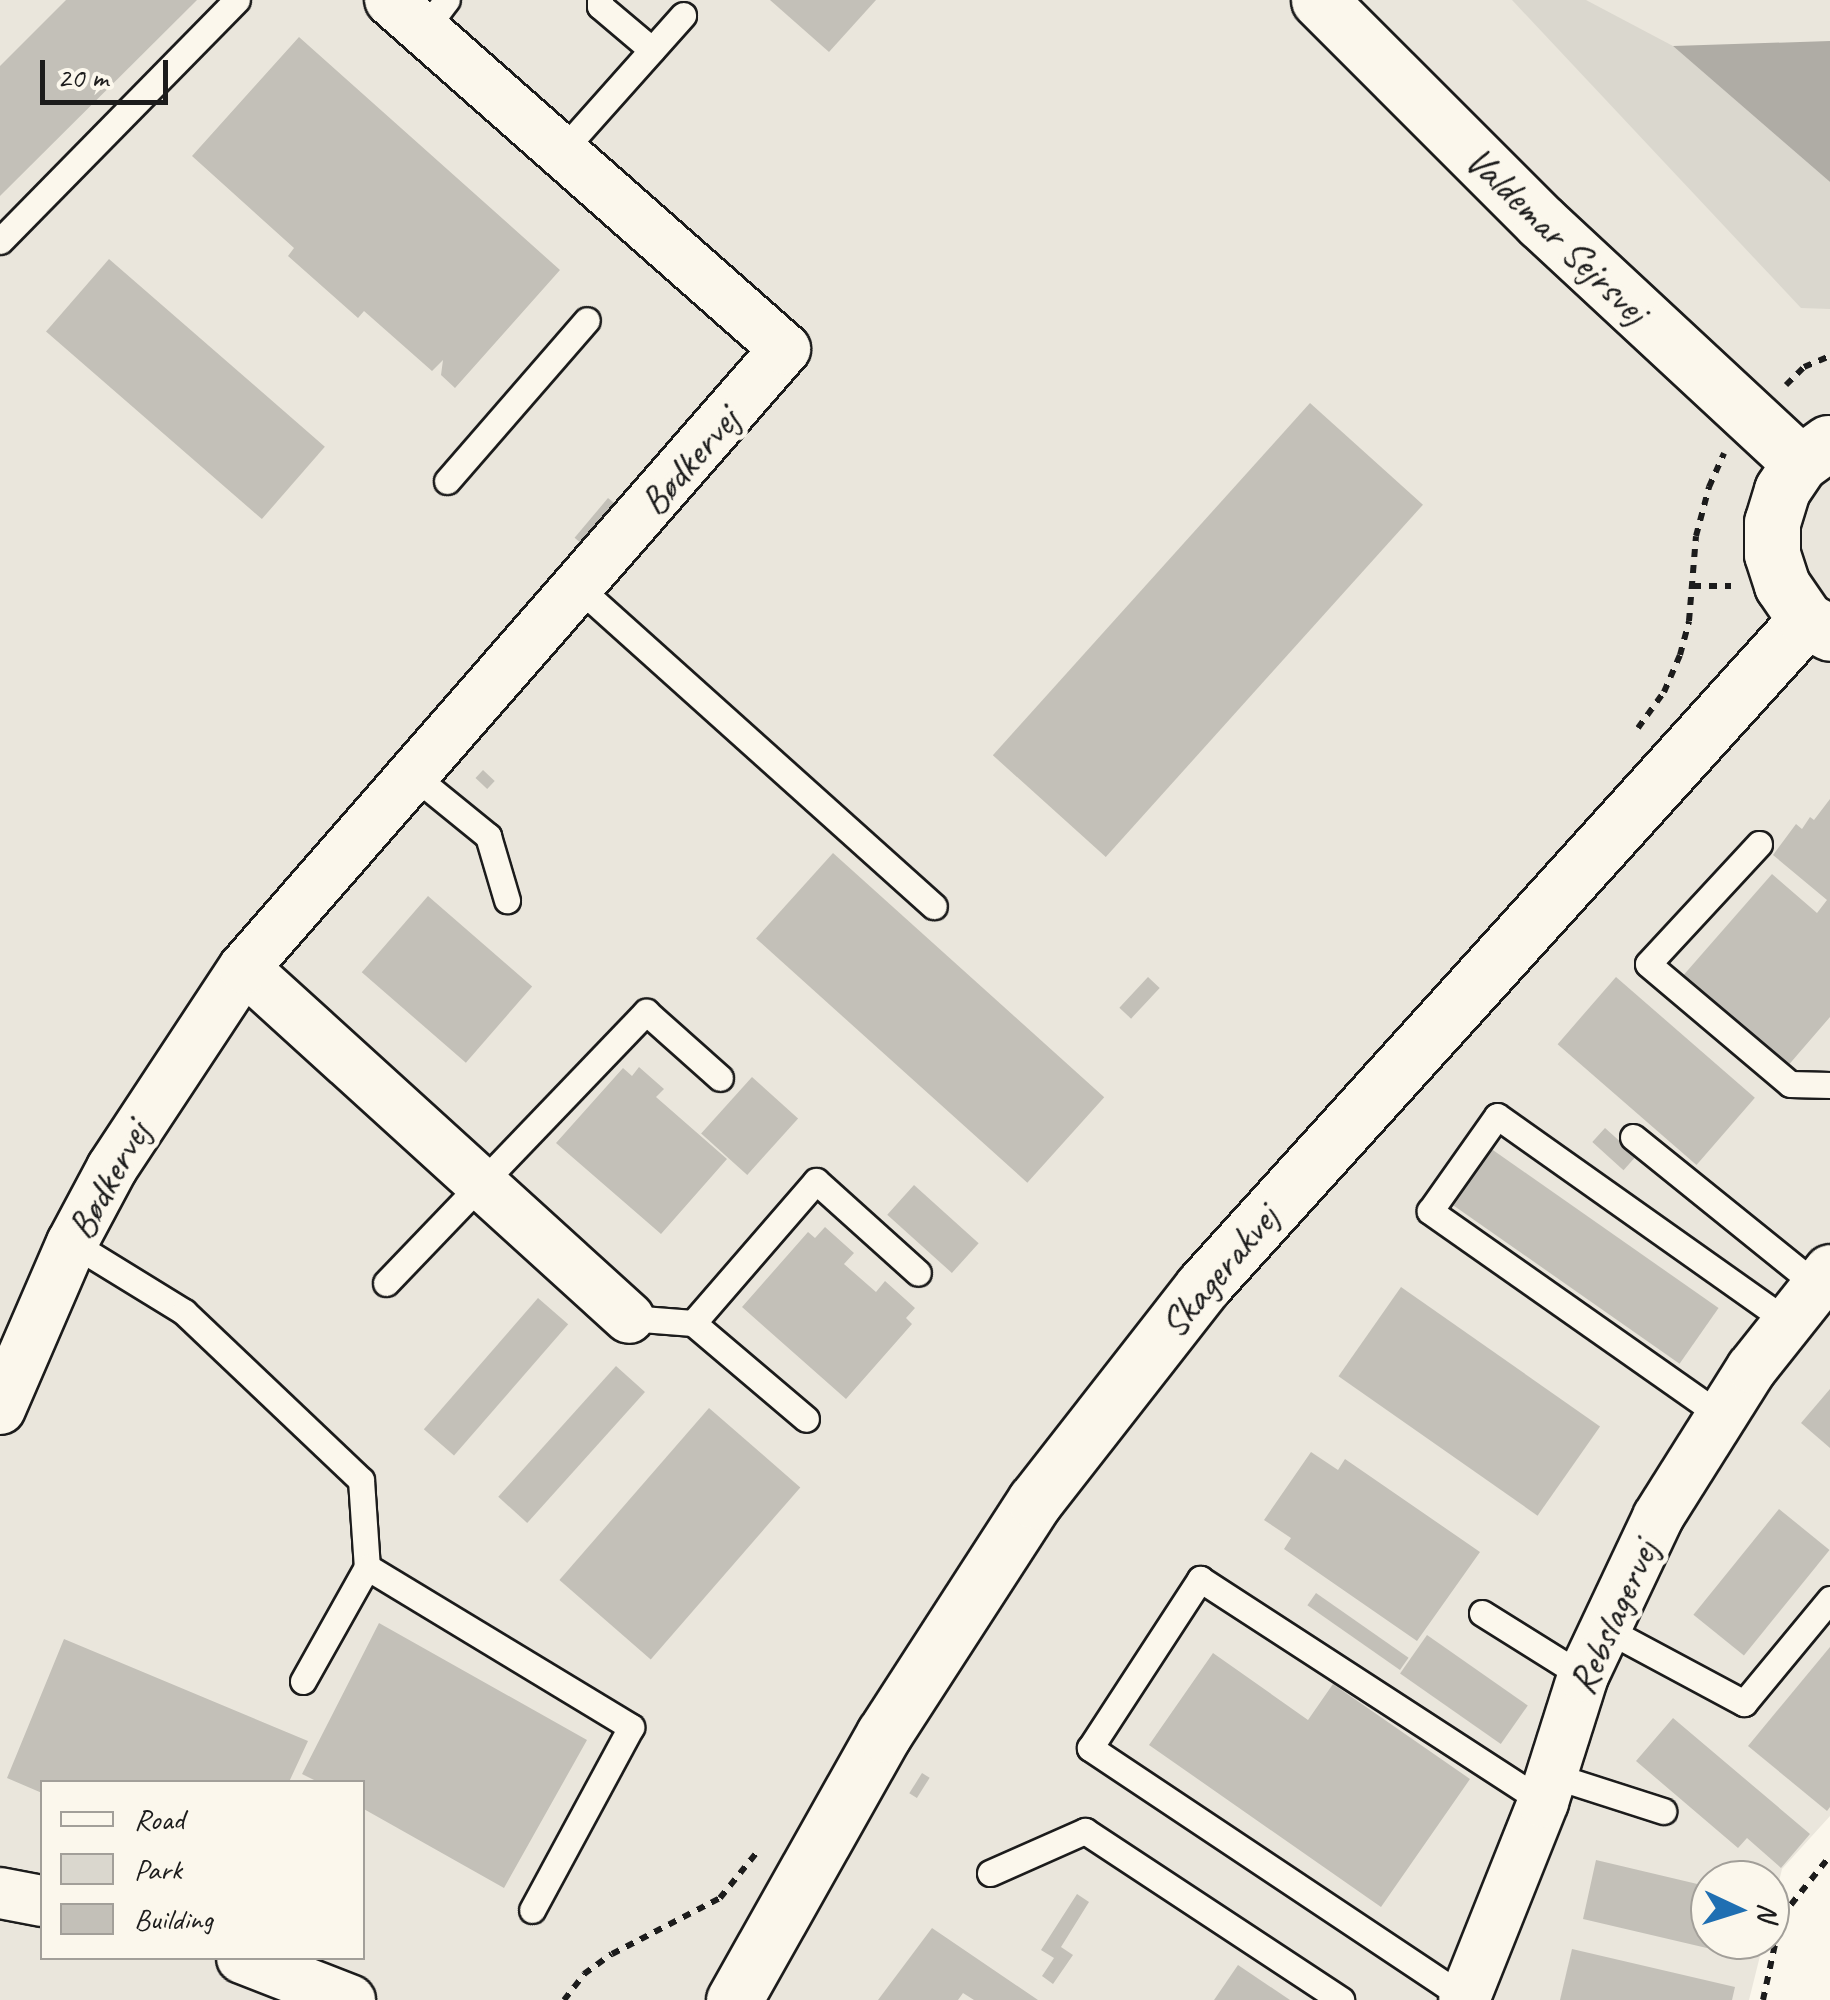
<!DOCTYPE html>
<meta charset="utf-8">
<style>
body{margin:0}
#map{position:relative;width:1830px;height:2000px;overflow:hidden;background:#fbf7ec;font-family:Caveat,sans-serif}
div>[style]{position:absolute}
[style*='--x']{left:calc(var(--x)*1px);top:calc(var(--y)*1px);width:calc(var(--w)*1px);rotate:calc(var(--a)*1deg)}
.built>*{inset:0;background:#eae6dc}
.green>*{inset:0;background:#dad7ce}
.water>*{inset:0;background:#afaca5}
.building>*{inset:0;background:#c3c0b8;transform-origin:0 0}
.path>*{height:6px;margin-top:-3px;transform-origin:0;background:repeating-linear-gradient(90deg,#1c1c1c 0 8px,transparent 0 16px)}
.roads{filter:drop-shadow(2px 0 #1c1c1c) drop-shadow(-2px 0 #1c1c1c) drop-shadow(0 2px #1c1c1c) drop-shadow(0 -2px #1c1c1c)}
.service>*{height:25px;margin:-12.5px;padding:0 12.5px;transform-origin:12.5px;border-radius:12.5px;background:#fbf7ec}
.minor>*{height:50px;margin:-25px;padding:0 25px;transform-origin:25px;border-radius:25px;background:#fbf7ec}
.tertiary>*{height:55px;margin:-27.5px;padding:0 27.5px;transform-origin:27.5px;border-radius:27.5px;background:#fbf7ec}
.primary>*{height:55px;margin:-27.5px;padding:0 27.5px;transform-origin:27.5px;border-radius:27.5px;background:#fbf7ec}
span{translate:-50% -50%;white-space:nowrap;text-align:center;line-height:1.15;-webkit-text-stroke:10px #fbf7ec;paint-order:stroke}
.street-label{font-size:40px;color:#1c1c1c}
.legend{position:absolute;left:40px;top:1780px;width:325px;height:180px;box-sizing:border-box;background:#fbf7ec;border:2px solid #a29f99;margin:0;padding:12px 18px;list-style:none;font-size:30px;color:#1c1c1c}
.legend li{display:flex;align-items:center;gap:20px;height:50px}
.legend b{width:50px;border:2px solid #a29f99}
.north{position:absolute;left:1690px;top:1860px;width:100px;height:100px;box-sizing:border-box;background:#fbf7ec;border:2px solid #a29f99;border-radius:50%;rotate:94deg;font-size:28px;font-weight:700;line-height:40px;text-align:center;color:#1c1c1c}
.north::after{content:'';display:block;margin:auto;width:35px;height:45px;background:#1f6fb2;clip-path:polygon(50% 0,100% 100%,50% 72%,0 100%)}
.scale{position:absolute;left:40px;top:60px;width:128px;height:45px;box-sizing:border-box;border:5px solid #1c1c1c;border-top:0;padding-left:12px;font-size:30px;line-height:35px;white-space:nowrap;color:#1c1c1c;-webkit-text-stroke:8px #fbf7ec;paint-order:stroke}
</style>
<div id="map">
<div class="built">
<i style="clip-path:polygon(evenodd,0 0,1830px 0,1830px 1816px,1782px 1869px,1770px 1918px,1770px 1880px,1710px 1880px,1710px 1940px,1764px 1940px,1749px 2000px,0 2000px,0 0,42px 1782px,362px 1782px,362px 1958px,42px 1958px,42px 1782px)"></i>
</div>
<div class="green">
<i style="clip-path:polygon(1512px 0,1586px 0,1673px 46px,1830px 182px,1830px 309px,1801px 308px)"></i>
</div>
<div class="water">
<i style="clip-path:polygon(1830px 41px,1830px 182px,1673px 46px)"></i>
</div>
<div class="building">
<i style="clip-path:polygon(66px 0,197px 0,0 196px,0 66px)"></i>
<i style="clip-path:polygon(770px 0,876px 0,829px 52px)"></i>
<i style="clip-path:polygon(299px 37px,560px 270px,455px 388px,441px 375px,443px 360px,432px 371px,364px 311px,358px 318px,288px 256px,294px 248px,192px 156px)"></i>
<i style="left:109px;top:259px;width:286px;height:96px;rotate:41deg"></i>
<i style="left:1310px;top:403px;width:152px;height:474px;rotate:42deg"></i>
<i style="left:608px;top:498px;width:17px;height:52px;rotate:40deg"></i>
<i style="left:483px;top:770px;width:16px;height:11px;rotate:43deg"></i>
<i style="clip-path:polygon(1830px 799px,1830px 1017px,1786px 1068px,1681px 978px,1772px 874px,1817px 913px,1827px 900px,1773px 855px,1796px 824px,1802px 829px,1810px 817px,1814px 820px)"></i>
<i style="left:833px;top:853px;width:365px;height:115px;rotate:42deg"></i>
<i style="left:428px;top:896px;width:138px;height:101px;rotate:41deg"></i>
<i style="left:1148px;top:977px;width:16px;height:42px;rotate:43deg"></i>
<i style="left:1616px;top:977px;width:184px;height:89px;rotate:41deg"></i>
<i style="clip-path:polygon(639px 1067px,664px 1089px,656px 1097px,727px 1159px,661px 1234px,556px 1143px,623px 1068px,632px 1076px)"></i>
<i style="left:752px;top:1077px;width:62px;height:76px;rotate:42deg"></i>
<i style="left:1605px;top:1128px;width:42px;height:19px;rotate:42deg"></i>
<i style="left:1490px;top:1148px;width:279px;height:68px;rotate:35deg"></i>
<i style="left:914px;top:1185px;width:87px;height:40px;rotate:42deg"></i>
<i style="clip-path:polygon(825px 1227px,854px 1253px,844px 1264px,876px 1292px,885px 1281px,915px 1308px,906px 1318px,912px 1324px,846px 1399px,742px 1307px,808px 1232px,815px 1238px)"></i>
<i style="left:1401px;top:1287px;width:243px;height:109px;rotate:35deg"></i>
<i style="left:538px;top:1298px;width:40px;height:174px;rotate:41deg"></i>
<i style="left:616px;top:1366px;width:39px;height:176px;rotate:42deg"></i>
<i style="clip-path:polygon(1830px 1389px,1830px 1448px,1801px 1423px)"></i>
<i style="left:709px;top:1408px;width:121px;height:228px;rotate:41deg"></i>
<i style="clip-path:polygon(1311px 1452px,1338px 1470px,1345px 1459px,1480px 1552px,1417px 1641px,1284px 1549px,1291px 1538px,1264px 1520px)"></i>
<i style="left:1779px;top:1509px;width:65px;height:136px;rotate:39deg"></i>
<i style="left:1316px;top:1593px;width:113px;height:15px;rotate:35deg"></i>
<i style="clip-path:polygon(379px 1623px,587px 1740px,504px 1888px,362px 1808px,362px 1782px,318px 1782px,302px 1774px)"></i>
<i style="left:1427px;top:1635px;width:123px;height:47px;rotate:35deg"></i>
<i style="clip-path:polygon(64px 1639px,308px 1741px,289px 1782px,42px 1782px,42px 1793px,7px 1778px)"></i>
<i style="clip-path:polygon(1830px 1647px,1830px 1807px,1827px 1811px,1748px 1746px)"></i>
<i style="clip-path:polygon(1213px 1653px,1308px 1720px,1333px 1684px,1470px 1779px,1381px 1907px,1149px 1745px)"></i>
<i style="clip-path:polygon(1673px 1718px,1810px 1834px,1781px 1868px,1747px 1838px,1738px 1848px,1636px 1761px)"></i>
<i style="left:922px;top:1773px;width:9px;height:24px;rotate:32deg"></i>
<i style="clip-path:polygon(1596px 1860px,1710px 1887px,1710px 1940px,1745px 1940px,1741px 1956px,1583px 1919px)"></i>
<i style="clip-path:polygon(1077px 1894px,1089px 1902px,1061px 1947px,1073px 1955px,1053px 1984px,1042px 1976px,1054px 1958px,1041px 1950px)"></i>
<i style="clip-path:polygon(932px 1928px,1038px 2000px,974px 2000px,963px 1993px,958px 2000px,878px 2000px)"></i>
<i style="clip-path:polygon(1572px 1949px,1735px 1987px,1732px 2000px,1560px 2000px)"></i>
<i style="clip-path:polygon(1238px 1965px,1290px 2000px,1214px 2000px)"></i>
</div>
<div class="path">
<i style="--x:1786;--y:385;--w:25;--a:-45"></i>
<i style="--x:1804;--y:367;--w:28;--a:-23"></i>
<i style="--x:1693;--y:586;--w:38;--a:0"></i>
<i style="--x:1638;--y:728;--w:44;--a:-54.2"></i>
<i style="--x:1664;--y:692;--w:40;--a:-66.6"></i>
<i style="--x:1680;--y:655;--w:35;--a:-75"></i>
<i style="--x:1689;--y:621;--w:85;--a:-85.3"></i>
<i style="--x:1696;--y:536;--w:51;--a:-75.1"></i>
<i style="--x:1709;--y:487;--w:37;--a:-66"></i>
<i style="--x:564;--y:2000;--w:33;--a:-52"></i>
<i style="--x:584;--y:1974;--w:34;--a:-36"></i>
<i style="--x:612;--y:1954;--w:122;--a:-27.4"></i>
<i style="--x:720;--y:1898;--w:59;--a:-51.2"></i>
<i style="--x:1763;--y:2000;--w:85;--a:-77.8"></i>
<i style="--x:1781;--y:1917;--w:78;--a:-51.2"></i>
</div>
<div class="roads">
<div class="service">
<i style="--x:600;--y:0;--w:6;--a:90"></i>
<i style="--x:600;--y:6;--w:68;--a:40.2"></i>
<i style="--x:424;--y:30;--w:38;--a:-53"></i>
<i style="--x:562;--y:151;--w:182;--a:-48.3"></i>
<i style="--x:0;--y:241;--w:338;--a:-45.5"></i>
<i style="--x:447;--y:481;--w:213;--a:-49"></i>
<i style="--x:578;--y:587;--w:478;--a:41.9"></i>
<i style="--x:413;--y:775;--w:97;--a:39.1"></i>
<i style="--x:488;--y:836;--w:67;--a:73.5"></i>
<i style="--x:1759;--y:844;--w:163;--a:132.8"></i>
<i style="--x:1648;--y:964;--w:186;--a:40.2"></i>
<i style="--x:1790;--y:1084;--w:40;--a:1.4"></i>
<i style="--x:1633;--y:1137;--w:234;--a:38.9"></i>
<i style="--x:72;--y:1243;--w:132;--a:31.6"></i>
<i style="--x:184;--y:1312;--w:244;--a:43.5"></i>
<i style="--x:361;--y:1480;--w:87;--a:86.1"></i>
<i style="--x:386;--y:1283;--w:376;--a:-46.2"></i>
<i style="--x:646;--y:1012;--w:99;--a:41.7"></i>
<i style="--x:629;--y:1318;--w:64;--a:4.5"></i>
<i style="--x:693;--y:1323;--w:148;--a:40.3"></i>
<i style="--x:693;--y:1323;--w:188;--a:-49.1"></i>
<i style="--x:816;--y:1181;--w:137;--a:42"></i>
<i style="--x:1720;--y:1415;--w:355;--a:-144.9"></i>
<i style="--x:1430;--y:1211;--w:116;--a:-54.8"></i>
<i style="--x:1497;--y:1116;--w:355;--a:35.3"></i>
<i style="--x:1482;--y:1613;--w:119;--a:32"></i>
<i style="--x:1604;--y:1628;--w:159;--a:28.2"></i>
<i style="--x:1744;--y:1703;--w:135;--a:-50.4"></i>
<i style="--x:303;--y:1681;--w:131;--a:-60.7"></i>
<i style="--x:367;--y:1567;--w:309;--a:31.2"></i>
<i style="--x:631;--y:1727;--w:208;--a:118.4"></i>
<i style="--x:1551;--y:1775;--w:118;--a:17.8"></i>
<i style="--x:990;--y:1873;--w:104;--a:-23.9"></i>
<i style="--x:1085;--y:1831;--w:307;--a:33.4"></i>
<i style="--x:1465;--y:1998;--w:451;--a:-146.3"></i>
<i style="--x:1090;--y:1748;--w:202;--a:-56.9"></i>
<i style="--x:1200;--y:1579;--w:409;--a:33"></i>
</div>
<div class="minor">
<i style="--x:244;--y:968;--w:520;--a:42.27"></i>
<i style="--x:0;--y:1409;--w:181;--a:-66.6"></i>
<i style="--x:72;--y:1243;--w:85;--a:-61.9"></i>
<i style="--x:112;--y:1168;--w:240;--a:-56.6"></i>
<i style="--x:244;--y:968;--w:822;--a:-48.85"></i>
<i style="--x:785;--y:349;--w:527;--a:-138.54"></i>
<i style="--x:0;--y:1893;--w:43;--a:10.8"></i>
<i style="--x:242;--y:1958;--w:116;--a:21.3"></i>
<i style="--x:1464;--y:2000;--w:213;--a:-68.2"></i>
<i style="--x:1543;--y:1802;--w:132;--a:-72.4"></i>
<i style="--x:1583;--y:1676;--w:176;--a:-64.7"></i>
<i style="--x:1658;--y:1517;--w:176;--a:-57.8"></i>
<i style="--x:1752;--y:1368;--w:125;--a:-51.5"></i>
</div>
<div class="tertiary">
<i style="--x:734;--y:2000;--w:305;--a:-60.6"></i>
<i style="--x:884;--y:1734;--w:278;--a:-57.1"></i>
<i style="--x:1035;--y:1501;--w:271;--a:-52"></i>
<i style="--x:1202;--y:1287;--w:900;--a:-47.84"></i>
</div>
<div class="primary">
<i style="--x:1319;--y:0;--w:313;--a:45"></i>
<i style="--x:1540;--y:221;--w:355;--a:42.9"></i>
<i style="--x:1828;--y:443;--w:34;--a:144"></i>
<i style="--x:1800;--y:463;--w:32;--a:124"></i>
<i style="--x:1782;--y:490;--w:34;--a:107"></i>
<i style="--x:1772;--y:522;--w:32;--a:90"></i>
<i style="--x:1772;--y:554;--w:33;--a:72"></i>
<i style="--x:1782;--y:585;--w:42;--a:55.6"></i>
<i style="--x:1806;--y:620;--w:27;--a:28"></i>
</div>
</div>
<div class="street-label">
<span style="left:1557px;top:235px;rotate:44deg">Valdemar Sejrsvej</span>
<span style="left:689px;top:461px;rotate:-49deg">Bødkervej</span>
<span style="left:108px;top:1180px;rotate:-61deg">Bødkervej</span>
<span style="left:1219px;top:1271px;rotate:-50deg">Skagerakvej</span>
<span style="left:1613px;top:1617px;rotate:-66deg">Rebslagervej</span>
</div>
<ul class="legend">
<li><b style="height:12px;background:#fbf7ec"></b>Road</li>
<li><b style="height:28px;background:#dad7ce"></b>Park</li>
<li><b style="height:28px;background:#c3c0b8"></b>Building</li>
</ul>
<div class="north">N</div>
<div class="scale">20 m</div>
</div>
